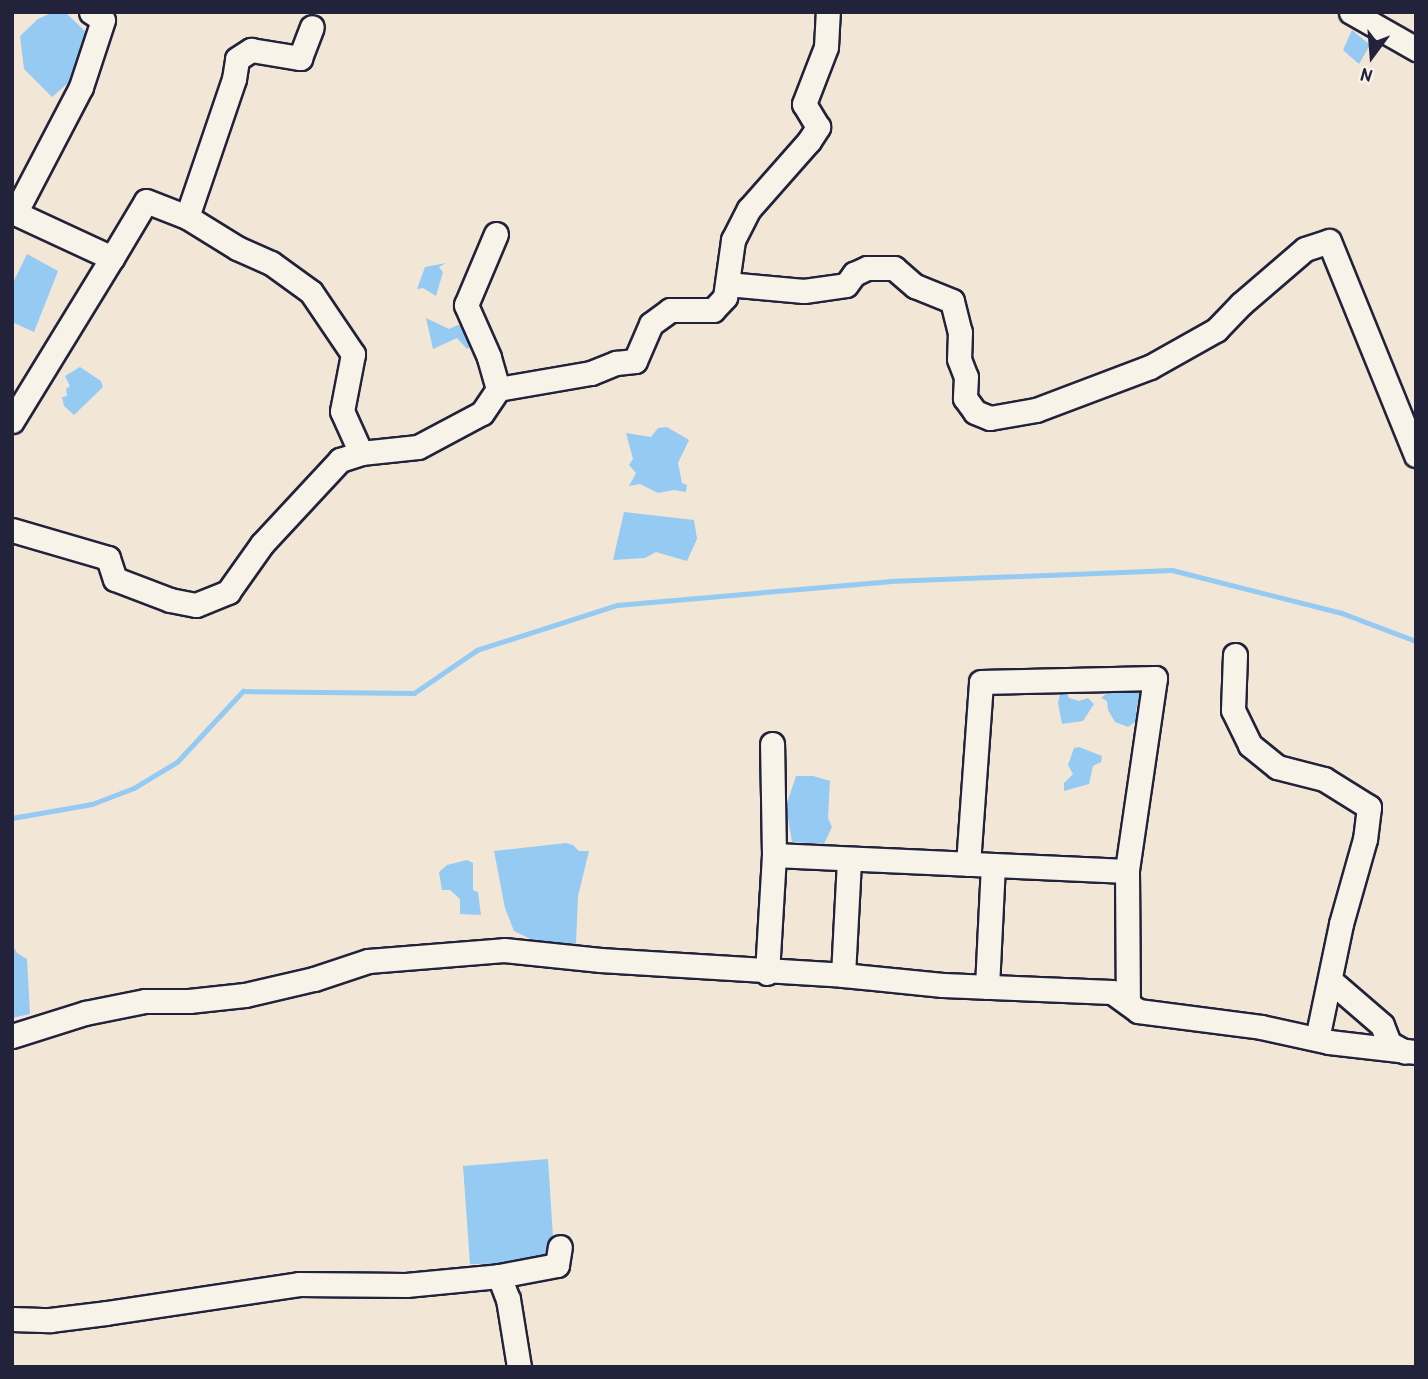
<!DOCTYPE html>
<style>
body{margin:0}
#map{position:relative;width:1428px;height:1379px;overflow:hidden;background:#f2e6d6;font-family:"Patrick Hand",sans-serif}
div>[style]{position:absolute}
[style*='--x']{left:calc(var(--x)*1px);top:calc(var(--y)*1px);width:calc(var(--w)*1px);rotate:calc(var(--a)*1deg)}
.water>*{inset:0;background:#95caf3}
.stream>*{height:4.5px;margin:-2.25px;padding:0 2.25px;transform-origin:2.25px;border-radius:2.25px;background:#95caf3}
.roads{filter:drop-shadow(2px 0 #22223b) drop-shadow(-2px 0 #22223b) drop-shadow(0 2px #22223b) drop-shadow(0 -2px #22223b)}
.minor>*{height:23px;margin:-11.5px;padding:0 11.5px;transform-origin:11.5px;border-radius:11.5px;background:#f7f3e8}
span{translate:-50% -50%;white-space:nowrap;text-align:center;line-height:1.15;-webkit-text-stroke:7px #f7f3e8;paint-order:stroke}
.frame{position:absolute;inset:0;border:14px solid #22223b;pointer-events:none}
.north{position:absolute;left:1337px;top:21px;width:70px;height:70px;-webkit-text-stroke:5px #f7f3e8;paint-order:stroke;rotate:196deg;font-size:19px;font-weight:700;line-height:28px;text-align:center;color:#22223b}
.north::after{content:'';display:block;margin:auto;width:24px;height:32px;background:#22223b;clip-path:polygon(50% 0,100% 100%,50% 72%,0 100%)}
</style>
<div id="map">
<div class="water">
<i style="clip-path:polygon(53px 12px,65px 12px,88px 34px,75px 77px,52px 97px,24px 69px,20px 36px,38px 19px)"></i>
<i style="clip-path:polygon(1352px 30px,1370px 45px,1359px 64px,1343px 50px)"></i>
<i style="clip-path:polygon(27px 254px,58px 271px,34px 332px,12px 322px,12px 285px)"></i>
<i style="clip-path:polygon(446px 263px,439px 267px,443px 272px,436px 296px,423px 288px,417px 289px,425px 267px)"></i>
<i style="clip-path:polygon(426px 318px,449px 329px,458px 325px,468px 328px,475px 344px,467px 349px,457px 338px,433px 349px)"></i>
<i style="clip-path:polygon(80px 367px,101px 381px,103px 387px,74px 415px,64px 406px,62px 397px,67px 396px,66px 389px,70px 386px,65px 376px)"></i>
<i style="clip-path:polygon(667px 427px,689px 440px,678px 463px,682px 483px,687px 485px,686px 492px,674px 490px,658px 493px,640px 484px,629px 486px,636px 473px,629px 465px,633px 459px,626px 433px,651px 437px,658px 428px)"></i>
<i style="clip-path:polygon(624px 512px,694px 520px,697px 539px,687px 561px,656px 552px,645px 558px,613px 560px)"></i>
<i style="clip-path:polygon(1118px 685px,1141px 687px,1136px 711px,1139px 719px,1128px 727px,1115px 722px,1108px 710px,1107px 701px,1101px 698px)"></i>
<i style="clip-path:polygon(1061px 689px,1066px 690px,1069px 698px,1079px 701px,1088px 698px,1094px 704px,1083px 721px,1062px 724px,1058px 703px)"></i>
<i style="clip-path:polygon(1079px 747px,1102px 756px,1101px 762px,1093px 766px,1089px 784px,1064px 791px,1064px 783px,1073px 774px,1068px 765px,1074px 748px)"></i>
<i style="clip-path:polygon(796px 776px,813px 776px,830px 781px,828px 818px,832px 827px,824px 844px,792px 842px,786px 806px)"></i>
<i style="clip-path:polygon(566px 843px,573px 845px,579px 851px,589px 851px,578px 896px,576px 944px,535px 941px,514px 931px,505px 908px,494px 851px)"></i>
<i style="clip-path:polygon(467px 860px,473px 863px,473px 890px,478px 892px,481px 915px,460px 914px,460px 899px,450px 890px,442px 890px,439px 872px,447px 865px)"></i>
<i style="clip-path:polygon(12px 944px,17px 953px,27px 959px,30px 1014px,12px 1018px)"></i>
<i style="clip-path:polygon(548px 1159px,554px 1254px,544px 1263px,470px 1264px,463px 1166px)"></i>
</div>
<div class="stream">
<i style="--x:12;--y:818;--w:81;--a:-9.9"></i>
<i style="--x:92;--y:804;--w:45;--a:-20.9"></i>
<i style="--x:134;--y:788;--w:50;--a:-31.2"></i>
<i style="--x:177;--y:762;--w:97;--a:-47.1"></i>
<i style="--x:243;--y:691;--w:171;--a:0.7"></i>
<i style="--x:414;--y:693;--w:76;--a:-34.3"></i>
<i style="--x:477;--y:650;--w:147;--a:-17.8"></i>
<i style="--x:617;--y:605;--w:273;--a:-5"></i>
<i style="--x:889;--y:581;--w:283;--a:-2.2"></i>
<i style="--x:1172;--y:570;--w:175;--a:14.2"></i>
<i style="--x:1342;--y:613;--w:79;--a:20.7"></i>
</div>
<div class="roads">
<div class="minor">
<i style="--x:91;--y:12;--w:14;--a:34"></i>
<i style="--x:103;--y:20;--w:71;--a:108.2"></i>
<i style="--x:81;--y:87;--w:142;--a:117.6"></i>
<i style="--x:15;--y:213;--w:107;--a:24.9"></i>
<i style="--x:112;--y:258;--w:66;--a:-59.2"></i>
<i style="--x:146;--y:201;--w:44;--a:21.3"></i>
<i style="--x:187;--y:217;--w:59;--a:31.8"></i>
<i style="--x:237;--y:248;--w:37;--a:24"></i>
<i style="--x:271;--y:263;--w:49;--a:35.9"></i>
<i style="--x:311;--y:292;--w:75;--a:55.9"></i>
<i style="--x:353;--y:354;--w:58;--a:100.9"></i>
<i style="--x:342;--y:411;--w:46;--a:65.7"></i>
<i style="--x:1351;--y:12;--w:75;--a:29.6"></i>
<i style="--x:187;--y:217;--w:146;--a:-71.2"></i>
<i style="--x:234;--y:79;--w:20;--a:-81"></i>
<i style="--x:237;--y:59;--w:17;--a:-33"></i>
<i style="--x:251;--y:50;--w:50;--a:9.3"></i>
<i style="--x:300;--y:58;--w:33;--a:-69"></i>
<i style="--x:727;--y:284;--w:77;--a:5.2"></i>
<i style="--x:804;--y:291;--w:42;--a:-8.1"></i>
<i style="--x:846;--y:285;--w:14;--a:-54"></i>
<i style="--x:854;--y:274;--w:14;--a:-25"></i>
<i style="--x:867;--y:268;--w:27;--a:0"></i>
<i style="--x:894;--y:268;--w:28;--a:41"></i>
<i style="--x:915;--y:286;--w:40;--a:22"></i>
<i style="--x:952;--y:301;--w:32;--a:76"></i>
<i style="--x:960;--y:332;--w:27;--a:92"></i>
<i style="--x:959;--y:359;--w:19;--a:69"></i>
<i style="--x:966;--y:377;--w:21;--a:93"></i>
<i style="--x:965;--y:398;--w:17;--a:54"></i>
<i style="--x:975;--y:412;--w:16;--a:22"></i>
<i style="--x:990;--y:418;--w:47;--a:-9.9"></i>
<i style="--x:1036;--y:410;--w:122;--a:-20.7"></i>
<i style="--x:1150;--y:367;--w:76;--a:-29.3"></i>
<i style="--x:1216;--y:330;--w:36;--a:-46"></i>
<i style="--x:1241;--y:304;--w:84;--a:-40.7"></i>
<i style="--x:1305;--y:249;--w:25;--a:-18"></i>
<i style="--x:1329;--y:241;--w:231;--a:67.9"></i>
<i style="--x:498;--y:389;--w:94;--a:-9.8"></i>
<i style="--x:591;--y:373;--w:27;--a:-22"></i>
<i style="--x:616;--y:363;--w:19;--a:-6"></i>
<i style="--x:635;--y:361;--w:40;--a:-66.6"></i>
<i style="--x:651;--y:324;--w:24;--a:-36"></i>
<i style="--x:670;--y:310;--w:43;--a:0"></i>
<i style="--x:713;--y:310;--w:18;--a:-47"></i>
<i style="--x:725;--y:297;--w:58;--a:-82"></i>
<i style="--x:733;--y:240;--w:35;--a:-63"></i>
<i style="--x:749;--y:209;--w:91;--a:-48.6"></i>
<i style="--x:809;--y:141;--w:17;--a:-57"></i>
<i style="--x:818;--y:127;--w:27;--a:-121"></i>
<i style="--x:804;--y:104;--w:61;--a:-68.9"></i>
<i style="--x:826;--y:47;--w:35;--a:-87"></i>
<i style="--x:12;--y:421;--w:191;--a:-58.5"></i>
<i style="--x:12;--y:530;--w:100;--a:16.3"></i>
<i style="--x:108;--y:558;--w:22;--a:72"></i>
<i style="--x:115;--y:579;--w:59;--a:20.9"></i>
<i style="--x:170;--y:600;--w:26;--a:11"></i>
<i style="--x:196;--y:605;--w:35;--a:-22"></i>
<i style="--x:228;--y:592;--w:59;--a:-54.7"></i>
<i style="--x:262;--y:544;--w:115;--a:-47.1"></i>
<i style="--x:340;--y:460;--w:22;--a:-18"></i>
<i style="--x:361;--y:453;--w:57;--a:-6"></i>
<i style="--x:418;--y:447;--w:72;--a:-28"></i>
<i style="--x:482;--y:413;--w:29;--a:-56"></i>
<i style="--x:498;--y:389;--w:33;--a:-106"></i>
<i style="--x:489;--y:357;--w:57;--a:-113.9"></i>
<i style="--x:466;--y:305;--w:77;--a:-67.1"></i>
<i style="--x:1235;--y:655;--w:55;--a:92.1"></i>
<i style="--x:1233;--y:710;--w:39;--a:64"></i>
<i style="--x:1250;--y:745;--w:35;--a:39"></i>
<i style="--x:1277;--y:767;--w:49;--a:14.3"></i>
<i style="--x:1324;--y:779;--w:53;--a:31.9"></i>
<i style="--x:1369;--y:807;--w:32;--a:97"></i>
<i style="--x:1365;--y:839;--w:88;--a:105.8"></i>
<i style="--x:1341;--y:924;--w:117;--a:101.8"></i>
<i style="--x:774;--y:855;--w:353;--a:2.6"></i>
<i style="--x:968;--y:864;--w:182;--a:-85.9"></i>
<i style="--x:981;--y:682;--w:174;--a:-1.3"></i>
<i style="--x:1155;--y:678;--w:195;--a:98.3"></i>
<i style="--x:1127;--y:871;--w:132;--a:89.6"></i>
<i style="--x:767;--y:973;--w:118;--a:-86.6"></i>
<i style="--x:774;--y:855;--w:111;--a:-91"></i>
<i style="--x:843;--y:975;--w:114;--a:-87"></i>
<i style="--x:1331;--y:981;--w:67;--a:40.8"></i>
<i style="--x:1382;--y:1025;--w:19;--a:69"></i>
<i style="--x:1389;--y:1043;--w:18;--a:29"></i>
<i style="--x:987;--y:987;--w:122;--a:-87.2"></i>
<i style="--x:12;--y:1036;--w:77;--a:-17.5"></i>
<i style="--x:85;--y:1013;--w:61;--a:-11.3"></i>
<i style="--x:145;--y:1001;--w:44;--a:0"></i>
<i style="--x:189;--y:1001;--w:56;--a:-6.1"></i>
<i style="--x:245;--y:995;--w:71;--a:-13.1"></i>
<i style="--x:314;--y:979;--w:57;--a:-18.4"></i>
<i style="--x:368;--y:961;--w:136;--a:-4.6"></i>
<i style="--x:504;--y:950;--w:97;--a:5.9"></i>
<i style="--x:600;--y:960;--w:243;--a:3.5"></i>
<i style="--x:843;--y:975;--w:100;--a:5.7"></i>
<i style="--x:943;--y:985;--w:169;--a:2.4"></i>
<i style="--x:1112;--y:992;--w:32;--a:36"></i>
<i style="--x:1138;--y:1011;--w:124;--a:7.4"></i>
<i style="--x:1261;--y:1027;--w:70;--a:12.4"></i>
<i style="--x:1329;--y:1042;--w:88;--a:6.6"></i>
<i style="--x:499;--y:1276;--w:59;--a:-10.7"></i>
<i style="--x:557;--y:1265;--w:18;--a:-81"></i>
<i style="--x:12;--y:1319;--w:38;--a:2"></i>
<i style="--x:50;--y:1320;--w:56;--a:-7.1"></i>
<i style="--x:106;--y:1313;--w:195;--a:-8.5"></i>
<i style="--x:299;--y:1284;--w:107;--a:0.5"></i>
<i style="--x:406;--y:1285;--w:93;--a:-5.5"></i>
<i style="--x:499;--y:1276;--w:25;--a:69"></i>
<i style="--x:508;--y:1299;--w:69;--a:80.8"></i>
</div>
</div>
<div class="frame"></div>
<div class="north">N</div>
</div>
